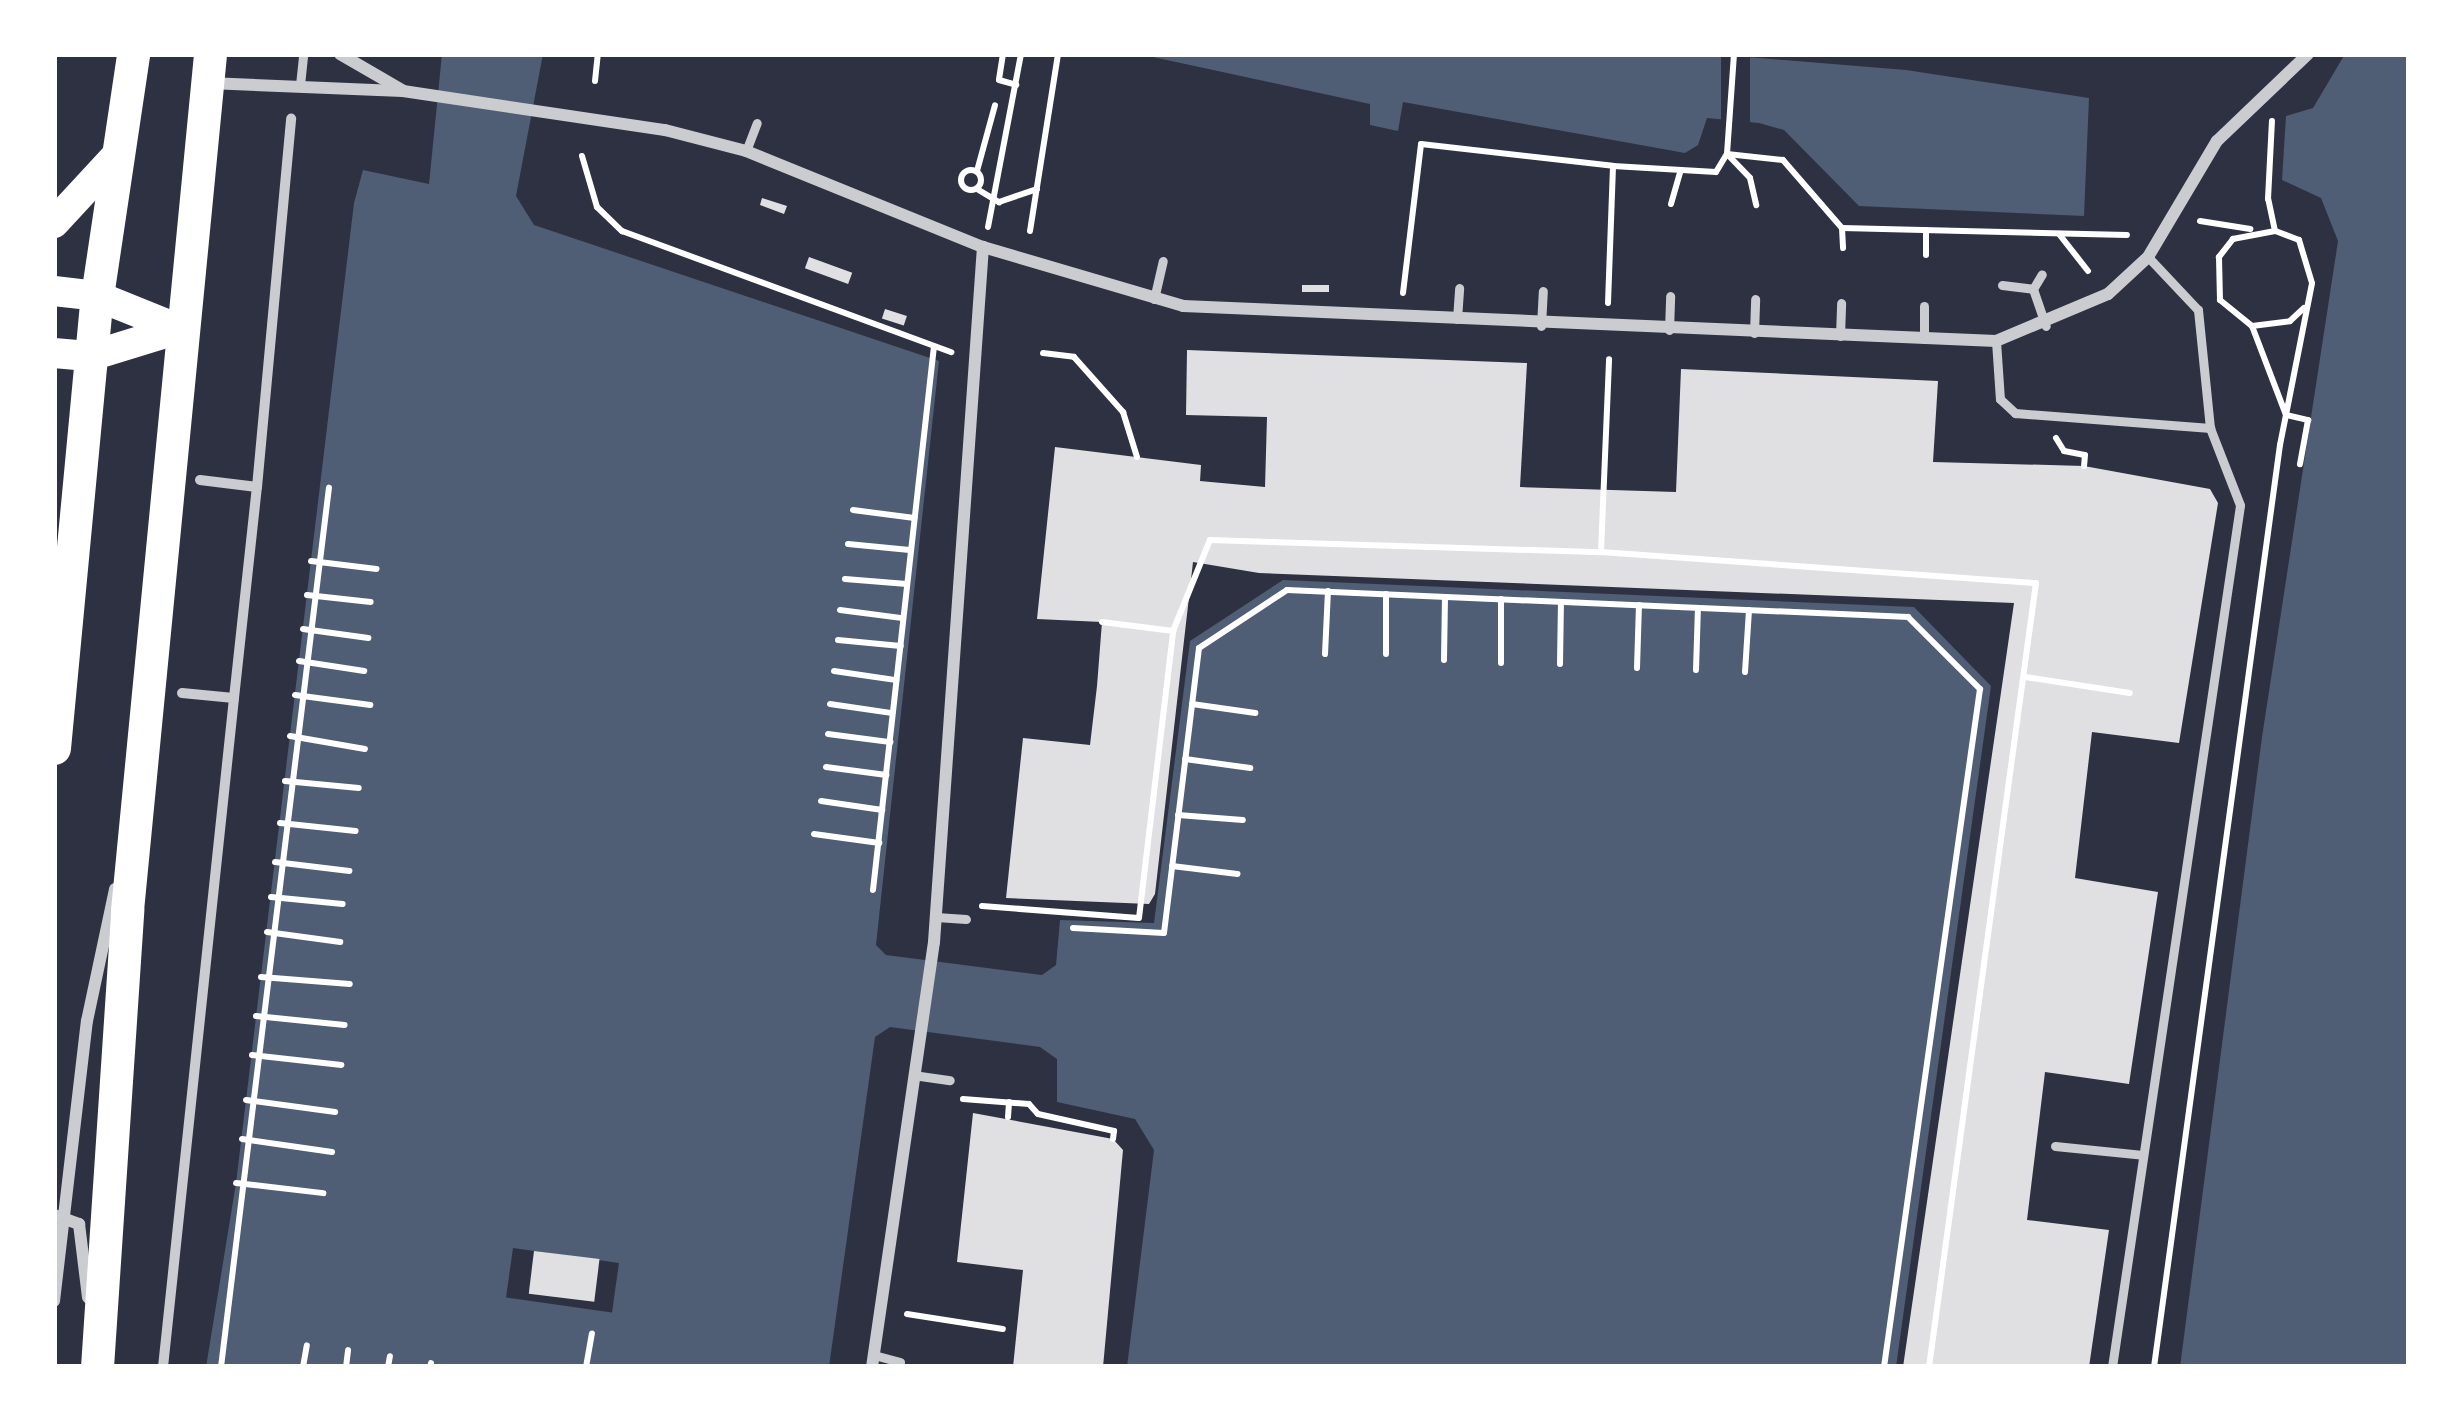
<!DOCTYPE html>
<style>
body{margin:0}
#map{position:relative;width:2463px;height:1421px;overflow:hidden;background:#2d3142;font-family:Karla,sans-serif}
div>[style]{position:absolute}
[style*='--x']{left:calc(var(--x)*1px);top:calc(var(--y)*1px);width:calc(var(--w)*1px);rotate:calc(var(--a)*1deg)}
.water>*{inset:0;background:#4f5d75}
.pier>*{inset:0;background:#2d3142;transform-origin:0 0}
.building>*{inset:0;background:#e0e0e3;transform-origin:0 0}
.path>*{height:6px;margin:-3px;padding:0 3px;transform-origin:3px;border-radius:3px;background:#fff}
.path>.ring{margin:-3px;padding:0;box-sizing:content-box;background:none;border:6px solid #fff;border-radius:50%}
.service>*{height:9px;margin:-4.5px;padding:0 4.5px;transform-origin:4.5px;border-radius:4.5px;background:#caccd0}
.pedestrian>*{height:10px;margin:-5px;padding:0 5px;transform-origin:5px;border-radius:5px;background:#caccd0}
.minor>*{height:12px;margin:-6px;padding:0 6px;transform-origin:6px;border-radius:6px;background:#caccd0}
.primary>*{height:30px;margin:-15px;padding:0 15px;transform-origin:15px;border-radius:15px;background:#fff}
.trunk>*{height:33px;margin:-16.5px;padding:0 16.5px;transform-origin:16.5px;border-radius:16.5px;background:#fff}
span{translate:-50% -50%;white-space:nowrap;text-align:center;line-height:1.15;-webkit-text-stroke:9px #fff;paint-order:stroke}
.frame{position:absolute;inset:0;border:57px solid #fff;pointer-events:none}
</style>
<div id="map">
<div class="water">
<i style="clip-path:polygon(442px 54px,543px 54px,516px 196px,534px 225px,939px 361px,876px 945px,886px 955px,1042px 975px,1056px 965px,1060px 920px,1154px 923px,1190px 641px,1283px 580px,1914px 607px,1991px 686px,1896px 1367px,1127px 1367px,1154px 1150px,1135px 1119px,1057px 1102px,1057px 1059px,1040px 1047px,890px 1027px,875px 1037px,829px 1367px,206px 1367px,236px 1183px,354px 203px,363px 170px,429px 184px)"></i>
<i style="clip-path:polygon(1139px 54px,1710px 54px,1906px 70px,2089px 98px,2084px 216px,1859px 206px,1784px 130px,1759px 123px,1707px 118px,1698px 145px,1685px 153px,1403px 102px,1398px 131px,1370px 125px,1370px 104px)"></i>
<i style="clip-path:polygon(2345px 54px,2409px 54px,2409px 1367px,2180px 1367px,2262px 737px,2338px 241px,2321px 198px,2282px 180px,2286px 116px,2313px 108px)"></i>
</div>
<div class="pier">
<i style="left:1721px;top:54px;width:29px;height:71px"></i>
<i style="left:513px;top:1248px;width:107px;height:50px;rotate:8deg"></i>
</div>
<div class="building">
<i style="clip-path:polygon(762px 198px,787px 206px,784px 214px,760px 205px)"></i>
<i style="left:809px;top:257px;width:46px;height:12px;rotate:20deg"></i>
<i style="left:1329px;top:285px;width:7px;height:27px;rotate:90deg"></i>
<i style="left:885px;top:309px;width:23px;height:10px;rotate:18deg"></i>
<i style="clip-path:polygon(1187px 350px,1527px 363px,1520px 487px,1676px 492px,1681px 369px,1938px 381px,1933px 462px,2084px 466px,2210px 489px,2218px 503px,2179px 743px,2092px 732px,2075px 878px,2158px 892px,2129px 1084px,2045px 1072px,2027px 1220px,2109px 1230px,2089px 1367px,1903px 1367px,2014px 603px,1259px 573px,1193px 562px,1155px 894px,1149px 904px,1006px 898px,1023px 738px,1090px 745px,1097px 686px,1102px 622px,1037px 619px,1055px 447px,1201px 465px,1200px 481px,1265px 487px,1267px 417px,1186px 415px)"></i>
<i style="clip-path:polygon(973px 1113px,1113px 1139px,1123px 1150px,1103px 1367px,1013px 1367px,1023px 1270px,957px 1262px)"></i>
<i style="left:534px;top:1251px;width:66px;height:43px;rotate:7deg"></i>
</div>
<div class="path">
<i style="--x:1003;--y:54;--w:26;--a:99"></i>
<i style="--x:999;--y:80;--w:18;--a:16"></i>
<i style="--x:595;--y:81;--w:27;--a:-84"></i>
<i style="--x:1727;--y:154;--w:56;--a:6.1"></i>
<i style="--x:1783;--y:160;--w:90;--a:49.1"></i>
<i style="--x:1842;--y:228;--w:285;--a:1.4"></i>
<i style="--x:582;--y:156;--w:53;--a:73.6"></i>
<i style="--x:597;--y:207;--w:35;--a:44"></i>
<i style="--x:622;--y:231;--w:351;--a:20.2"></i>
<i style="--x:1729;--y:156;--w:30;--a:46"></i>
<i style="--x:1750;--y:178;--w:28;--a:77"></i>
<i class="ring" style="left:961px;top:170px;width:14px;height:14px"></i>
<i style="--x:977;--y:171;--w:68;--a:-74.7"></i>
<i style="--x:977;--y:189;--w:26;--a:31"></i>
<i style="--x:999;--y:202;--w:40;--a:-18.9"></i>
<i style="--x:1671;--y:204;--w:35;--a:-74"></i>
<i style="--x:2200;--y:221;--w:51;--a:9.1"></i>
<i style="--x:988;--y:227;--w:176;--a:-79.2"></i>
<i style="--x:1842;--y:228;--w:20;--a:87"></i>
<i style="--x:1926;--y:230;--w:25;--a:90"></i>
<i style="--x:1030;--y:231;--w:179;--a:-81"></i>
<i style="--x:2275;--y:231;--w:43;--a:169.2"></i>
<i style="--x:2233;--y:239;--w:23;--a:128"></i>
<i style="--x:2219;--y:257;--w:43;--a:88.7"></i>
<i style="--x:2220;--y:300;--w:41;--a:39.1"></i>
<i style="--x:2252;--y:326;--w:38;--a:-7"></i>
<i style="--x:2290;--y:321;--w:19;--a:-43"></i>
<i style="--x:2059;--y:234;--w:47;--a:51.9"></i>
<i style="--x:1403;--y:293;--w:150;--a:-83.1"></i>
<i style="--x:1421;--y:144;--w:193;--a:6.5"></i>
<i style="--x:1608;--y:303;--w:137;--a:-87.9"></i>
<i style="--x:1613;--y:166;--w:103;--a:3.3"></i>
<i style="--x:1716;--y:172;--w:21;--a:-59"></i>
<i style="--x:1727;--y:154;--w:100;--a:-86"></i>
<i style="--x:2252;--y:326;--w:95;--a:69.1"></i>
<i style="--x:2286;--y:415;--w:23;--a:13"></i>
<i style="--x:2308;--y:420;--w:45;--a:100.3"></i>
<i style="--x:1043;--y:353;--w:31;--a:7"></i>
<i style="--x:1074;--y:357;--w:74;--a:48.3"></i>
<i style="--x:1123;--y:412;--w:47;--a:72.7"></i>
<i style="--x:2056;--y:438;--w:15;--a:58"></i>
<i style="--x:2064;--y:451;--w:21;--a:11"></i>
<i style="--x:2085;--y:455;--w:11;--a:95"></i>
<i style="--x:853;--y:510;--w:62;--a:7.5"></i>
<i style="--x:848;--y:544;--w:62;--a:5.5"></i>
<i style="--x:1601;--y:552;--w:193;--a:-87.6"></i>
<i style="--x:311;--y:561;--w:66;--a:6.9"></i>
<i style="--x:845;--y:579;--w:62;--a:4.6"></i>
<i style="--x:1386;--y:594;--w:60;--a:90"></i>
<i style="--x:307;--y:595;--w:64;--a:6.2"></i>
<i style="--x:840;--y:610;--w:63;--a:7.4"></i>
<i style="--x:1102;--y:622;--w:72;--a:7.2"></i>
<i style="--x:303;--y:629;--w:66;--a:7.9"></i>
<i style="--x:838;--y:640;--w:63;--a:5.4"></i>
<i style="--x:1325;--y:654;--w:63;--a:-87.3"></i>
<i style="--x:1444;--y:660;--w:63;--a:-89.1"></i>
<i style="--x:299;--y:661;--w:66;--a:8.7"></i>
<i style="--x:1501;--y:663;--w:64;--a:-90"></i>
<i style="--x:1560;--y:664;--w:62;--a:-89.1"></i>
<i style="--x:1637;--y:668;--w:63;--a:-88.2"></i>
<i style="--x:1696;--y:670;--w:62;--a:-88.2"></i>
<i style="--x:834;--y:671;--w:63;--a:8.3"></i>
<i style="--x:1745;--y:672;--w:62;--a:-86.3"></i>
<i style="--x:2025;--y:677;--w:106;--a:8.7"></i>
<i style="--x:295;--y:695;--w:76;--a:7.6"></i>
<i style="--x:830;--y:704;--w:63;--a:8.3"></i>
<i style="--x:1192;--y:704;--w:64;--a:8.1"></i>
<i style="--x:828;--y:734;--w:63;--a:7.4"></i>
<i style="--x:290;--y:736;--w:76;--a:9.8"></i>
<i style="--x:1185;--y:759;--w:66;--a:7.9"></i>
<i style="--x:826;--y:767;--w:61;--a:7.6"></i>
<i style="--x:285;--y:781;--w:74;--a:5.4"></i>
<i style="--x:821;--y:801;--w:62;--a:8.4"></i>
<i style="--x:1178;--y:815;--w:65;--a:4.4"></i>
<i style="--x:280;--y:823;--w:76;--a:6"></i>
<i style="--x:814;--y:834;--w:66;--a:7.9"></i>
<i style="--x:275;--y:862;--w:75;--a:6.9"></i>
<i style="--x:1172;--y:866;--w:66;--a:6.9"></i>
<i style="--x:873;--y:890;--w:547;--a:-83.6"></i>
<i style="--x:271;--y:897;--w:72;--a:5.6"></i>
<i style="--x:982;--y:906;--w:157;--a:4.4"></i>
<i style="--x:1139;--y:918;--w:289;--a:-83.2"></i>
<i style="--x:1173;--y:631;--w:98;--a:-67.9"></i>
<i style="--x:1210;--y:540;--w:391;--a:1.8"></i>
<i style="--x:1601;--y:552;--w:436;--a:4.1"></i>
<i style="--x:2036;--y:583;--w:791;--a:97.77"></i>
<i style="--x:1073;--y:928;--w:91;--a:3.1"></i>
<i style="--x:1164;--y:933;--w:287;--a:-83"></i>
<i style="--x:1199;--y:648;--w:105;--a:-33.4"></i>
<i style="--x:1287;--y:590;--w:622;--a:2.49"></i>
<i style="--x:1908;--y:617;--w:102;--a:45"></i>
<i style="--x:1980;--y:689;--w:685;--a:98.06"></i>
<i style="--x:267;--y:932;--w:74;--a:7.8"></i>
<i style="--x:261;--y:977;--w:89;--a:4.5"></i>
<i style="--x:256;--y:1016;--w:89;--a:5.8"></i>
<i style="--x:252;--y:1055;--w:90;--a:6.4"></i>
<i style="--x:963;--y:1099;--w:66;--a:4.3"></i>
<i style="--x:1029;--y:1104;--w:13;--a:48"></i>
<i style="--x:1038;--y:1114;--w:78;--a:12.6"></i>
<i style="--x:1114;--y:1131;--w:8;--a:97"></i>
<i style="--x:246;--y:1100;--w:90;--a:7.7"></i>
<i style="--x:1008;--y:1117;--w:15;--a:-86"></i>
<i style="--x:242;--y:1139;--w:91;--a:8.2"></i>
<i style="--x:236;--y:1183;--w:88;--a:6.6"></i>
<i style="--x:907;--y:1314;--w:97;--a:8.9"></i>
<i style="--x:221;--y:1367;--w:886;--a:-83"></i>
<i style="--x:303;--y:1367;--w:22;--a:-80"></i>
<i style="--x:346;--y:1367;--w:17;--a:-83"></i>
<i style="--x:388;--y:1367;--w:11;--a:-80"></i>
<i style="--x:430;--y:1367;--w:4;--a:-76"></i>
<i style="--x:586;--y:1367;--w:34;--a:-80"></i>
<i style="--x:2154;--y:1367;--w:931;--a:-82.22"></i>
<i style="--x:2280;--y:445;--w:165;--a:-78.8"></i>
<i style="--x:2312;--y:283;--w:45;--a:-106.8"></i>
<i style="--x:2299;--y:240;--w:26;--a:-159"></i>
<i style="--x:2275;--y:231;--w:33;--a:-102"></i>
<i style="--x:2268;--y:199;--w:78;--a:-87.1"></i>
</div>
<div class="service">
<i style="--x:300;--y:85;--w:31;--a:-84"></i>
<i style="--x:746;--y:151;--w:30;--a:-69"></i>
<i style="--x:2002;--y:285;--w:31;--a:7"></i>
<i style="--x:2033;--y:289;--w:39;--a:71"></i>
<i style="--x:2033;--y:289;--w:17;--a:-59"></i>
<i style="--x:1154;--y:299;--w:39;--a:-77"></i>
<i style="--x:1457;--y:319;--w:31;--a:-86"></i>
<i style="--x:1541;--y:326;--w:35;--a:-87"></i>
<i style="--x:1669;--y:330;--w:34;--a:-88"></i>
<i style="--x:1754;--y:333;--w:34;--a:-88"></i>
<i style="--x:1840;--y:336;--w:33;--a:-88"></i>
<i style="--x:1924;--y:339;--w:33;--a:-90"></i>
<i style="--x:1996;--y:341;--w:58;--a:86.1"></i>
<i style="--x:2000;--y:399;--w:21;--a:43"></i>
<i style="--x:2015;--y:413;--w:196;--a:4.4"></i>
<i style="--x:936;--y:917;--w:30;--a:4"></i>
<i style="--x:920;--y:1076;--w:30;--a:8"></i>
<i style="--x:2055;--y:1146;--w:88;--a:5.8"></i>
<i style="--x:874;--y:1355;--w:27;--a:15"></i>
<i style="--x:2112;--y:1367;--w:871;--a:-81.55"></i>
<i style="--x:2240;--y:505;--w:83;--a:-111.3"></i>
<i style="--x:2210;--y:428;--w:119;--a:-95.8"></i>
<i style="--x:2198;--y:310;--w:73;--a:-133.3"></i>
</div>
<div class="pedestrian">
<i style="--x:200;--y:480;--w:57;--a:7"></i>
<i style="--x:257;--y:487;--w:370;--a:-84.7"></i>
<i style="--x:182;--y:693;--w:52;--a:5.5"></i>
<i style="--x:234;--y:698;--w:212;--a:-83.8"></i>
<i style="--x:163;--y:1367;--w:673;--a:-83.94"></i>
</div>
<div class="minor">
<i style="--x:340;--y:54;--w:72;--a:30.1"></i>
<i style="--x:209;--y:83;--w:194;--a:2.4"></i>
<i style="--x:403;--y:91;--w:265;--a:8.5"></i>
<i style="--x:665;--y:130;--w:84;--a:14.5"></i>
<i style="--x:746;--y:151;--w:256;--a:22.1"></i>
<i style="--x:983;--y:247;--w:209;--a:16.4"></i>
<i style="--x:1183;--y:306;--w:814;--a:2.47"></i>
<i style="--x:1996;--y:341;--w:121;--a:-22.8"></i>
<i style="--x:2108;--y:294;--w:54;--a:-42.8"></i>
<i style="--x:2148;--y:257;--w:135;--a:-59.3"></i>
<i style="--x:2217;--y:141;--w:126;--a:-43.7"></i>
<i style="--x:54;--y:1215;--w:27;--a:20"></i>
<i style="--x:79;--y:1224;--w:74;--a:83"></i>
<i style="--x:54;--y:1301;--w:282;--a:-83.3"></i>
<i style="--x:87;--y:1021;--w:135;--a:-78"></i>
<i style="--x:872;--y:1367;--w:429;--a:-81.7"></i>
<i style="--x:934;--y:942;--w:697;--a:-85.97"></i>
</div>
<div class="primary">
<i style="--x:54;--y:223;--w:93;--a:-47.2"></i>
<i style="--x:54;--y:291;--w:43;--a:6.6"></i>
<i style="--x:97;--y:296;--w:88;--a:21.9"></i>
<i style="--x:54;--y:353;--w:37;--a:5"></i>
<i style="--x:91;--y:356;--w:92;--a:-17.1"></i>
</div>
<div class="trunk">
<i style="--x:54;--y:748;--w:454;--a:-84.6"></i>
<i style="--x:97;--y:296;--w:245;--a:-81.5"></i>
<i style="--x:97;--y:1367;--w:458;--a:-86.2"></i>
<i style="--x:127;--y:910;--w:860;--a:-84.46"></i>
</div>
<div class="frame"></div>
</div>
